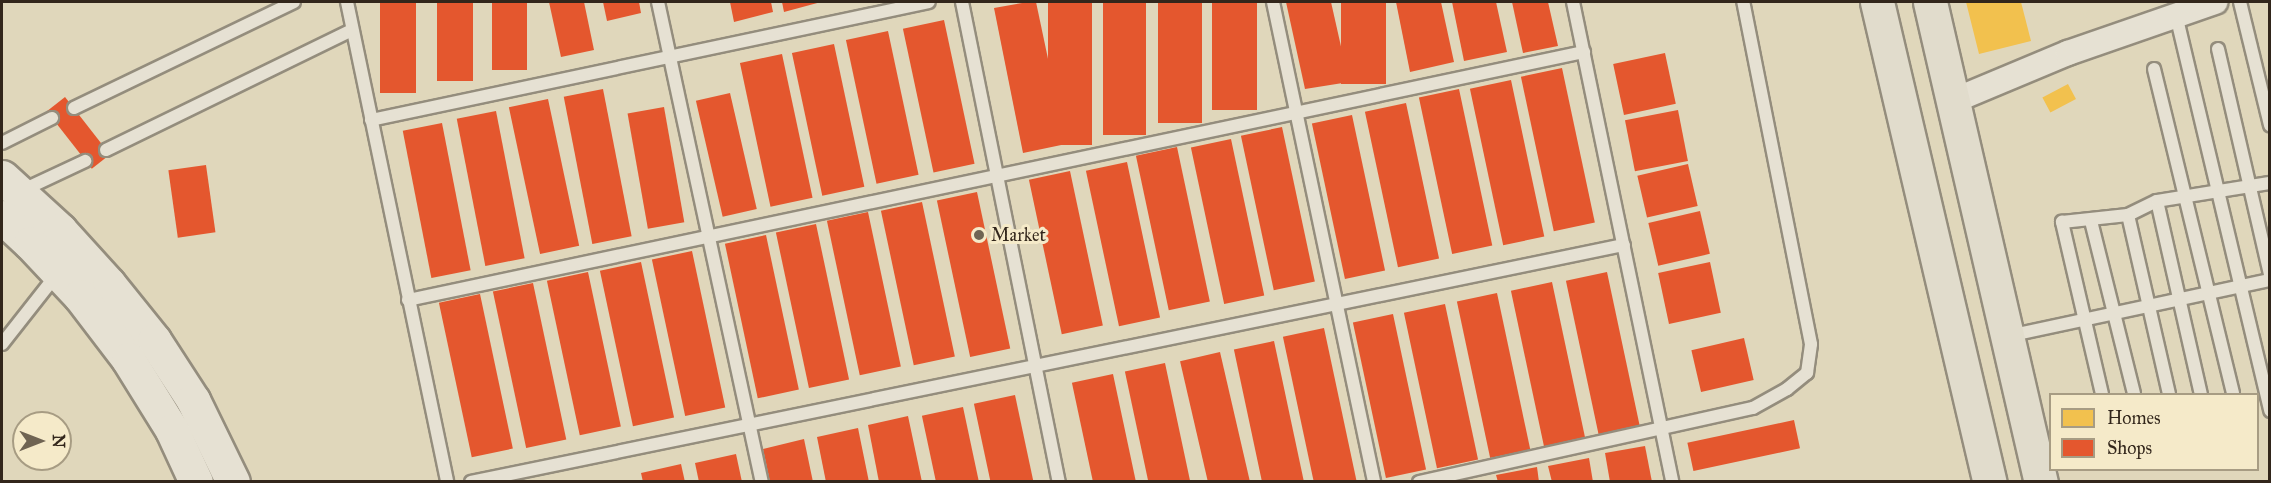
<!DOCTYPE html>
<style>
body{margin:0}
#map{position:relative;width:2271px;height:483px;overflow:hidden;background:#e0d7bb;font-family:"IM FELL Great Primer",serif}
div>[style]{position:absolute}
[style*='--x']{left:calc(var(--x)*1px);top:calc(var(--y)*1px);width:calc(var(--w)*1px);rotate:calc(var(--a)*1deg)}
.homes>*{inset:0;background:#f2c14e;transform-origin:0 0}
.shops>*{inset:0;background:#e4572e;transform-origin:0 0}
.roads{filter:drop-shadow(2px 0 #948d7d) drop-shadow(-2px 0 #948d7d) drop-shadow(0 2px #948d7d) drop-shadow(0 -2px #948d7d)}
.service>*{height:12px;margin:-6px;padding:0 6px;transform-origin:6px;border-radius:6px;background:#e6e1d3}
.minor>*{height:24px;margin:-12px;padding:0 12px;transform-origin:12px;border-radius:12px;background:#e6e1d3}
.secondary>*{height:33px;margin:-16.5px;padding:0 16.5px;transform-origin:16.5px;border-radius:16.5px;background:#e6e1d3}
.primary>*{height:33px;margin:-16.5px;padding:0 16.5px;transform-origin:16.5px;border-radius:16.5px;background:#e1dccc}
.dots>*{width:16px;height:16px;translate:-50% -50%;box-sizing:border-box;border:3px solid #f5eac9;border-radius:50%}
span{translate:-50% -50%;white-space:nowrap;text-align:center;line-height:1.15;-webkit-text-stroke:6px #f5eac9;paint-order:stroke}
.poi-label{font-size:18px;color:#32261b}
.left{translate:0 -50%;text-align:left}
.frame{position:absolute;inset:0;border:3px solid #32261b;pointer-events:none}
.legend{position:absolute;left:2049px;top:393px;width:210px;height:78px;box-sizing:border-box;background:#f5eac9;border:2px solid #a79c83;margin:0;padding:8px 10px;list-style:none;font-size:18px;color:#32261b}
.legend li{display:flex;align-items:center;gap:12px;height:30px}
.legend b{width:30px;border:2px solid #a79c83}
.north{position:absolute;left:12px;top:411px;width:60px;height:60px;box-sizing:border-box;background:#f5eac9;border:2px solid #a79c83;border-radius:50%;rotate:90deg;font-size:16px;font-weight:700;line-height:24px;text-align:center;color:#32261b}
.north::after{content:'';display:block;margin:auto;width:21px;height:27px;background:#6f6453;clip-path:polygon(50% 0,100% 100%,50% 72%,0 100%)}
</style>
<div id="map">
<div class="homes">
<i style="clip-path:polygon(1966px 2px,2021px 2px,2031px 41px,1979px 54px)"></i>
<i style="left:2068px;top:84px;width:17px;height:29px;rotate:62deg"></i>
</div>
<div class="shops">
<i style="left:380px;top:2px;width:36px;height:91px"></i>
<i style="left:437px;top:2px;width:36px;height:79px"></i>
<i style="left:492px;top:2px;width:35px;height:68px"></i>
<i style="clip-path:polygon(549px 2px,584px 2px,594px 50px,561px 57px)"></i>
<i style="clip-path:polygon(603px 2px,639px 2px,641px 13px,607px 21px)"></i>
<i style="clip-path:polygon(730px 2px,771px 2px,773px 12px,734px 22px)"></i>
<i style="clip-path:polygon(782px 2px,821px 2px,784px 12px)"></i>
<i style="clip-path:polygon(1028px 2px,1036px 2px,1066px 144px,1023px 153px,994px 8px)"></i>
<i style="left:1048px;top:2px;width:44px;height:143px"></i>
<i style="left:1103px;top:2px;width:43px;height:133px"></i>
<i style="left:1158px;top:2px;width:44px;height:121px"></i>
<i style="left:1212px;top:2px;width:45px;height:108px"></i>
<i style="clip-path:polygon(1286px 2px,1331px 2px,1349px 82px,1305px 89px)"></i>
<i style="left:1341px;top:2px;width:45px;height:82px"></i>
<i style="clip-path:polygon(1396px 2px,1441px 2px,1454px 62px,1410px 72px)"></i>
<i style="clip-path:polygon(1452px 2px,1496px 2px,1507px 52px,1464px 61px)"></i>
<i style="clip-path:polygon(1512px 2px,1548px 2px,1558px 46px,1523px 53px)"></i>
<i style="left:944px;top:20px;width:147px;height:42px;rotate:78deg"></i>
<i style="left:888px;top:31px;width:147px;height:43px;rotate:78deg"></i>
<i style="left:834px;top:44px;width:146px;height:43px;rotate:78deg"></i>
<i style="left:1665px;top:53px;width:52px;height:53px;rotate:78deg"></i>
<i style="left:782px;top:54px;width:147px;height:43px;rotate:78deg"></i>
<i style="left:1562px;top:68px;width:158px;height:42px;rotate:78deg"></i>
<i style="left:1511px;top:80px;width:160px;height:42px;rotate:78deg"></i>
<i style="left:603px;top:89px;width:150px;height:40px;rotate:79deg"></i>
<i style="left:1459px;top:89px;width:160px;height:41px;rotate:78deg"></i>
<i style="left:730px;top:93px;width:119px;height:35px;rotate:77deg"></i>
<i style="left:65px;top:97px;width:73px;height:23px;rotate:52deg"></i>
<i style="left:548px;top:99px;width:150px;height:40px;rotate:78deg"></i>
<i style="left:1406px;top:103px;width:159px;height:42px;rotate:78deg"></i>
<i style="left:664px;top:107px;width:117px;height:37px;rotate:80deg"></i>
<i style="left:1678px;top:110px;width:52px;height:54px;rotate:79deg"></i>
<i style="left:496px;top:111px;width:150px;height:40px;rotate:79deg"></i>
<i style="left:1352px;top:115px;width:159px;height:41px;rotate:78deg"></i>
<i style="left:442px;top:123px;width:150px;height:40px;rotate:79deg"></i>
<i style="left:1282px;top:127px;width:158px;height:42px;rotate:78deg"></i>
<i style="left:1231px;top:139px;width:160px;height:41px;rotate:78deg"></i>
<i style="left:1177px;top:147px;width:158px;height:42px;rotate:78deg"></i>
<i style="left:1127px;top:162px;width:159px;height:42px;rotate:78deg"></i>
<i style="left:1688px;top:164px;width:43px;height:52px;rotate:77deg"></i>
<i style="left:206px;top:165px;width:68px;height:38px;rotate:82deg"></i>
<i style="left:1070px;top:171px;width:158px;height:42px;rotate:78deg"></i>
<i style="left:977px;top:192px;width:160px;height:41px;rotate:78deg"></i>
<i style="left:922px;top:202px;width:158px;height:42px;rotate:78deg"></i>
<i style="left:1700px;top:211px;width:44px;height:53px;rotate:77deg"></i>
<i style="left:868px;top:212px;width:158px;height:42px;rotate:78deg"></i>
<i style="left:816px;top:224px;width:159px;height:41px;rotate:78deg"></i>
<i style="left:766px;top:235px;width:158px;height:42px;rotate:78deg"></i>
<i style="left:692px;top:251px;width:160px;height:41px;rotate:78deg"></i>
<i style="left:641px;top:262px;width:159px;height:42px;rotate:78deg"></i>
<i style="left:1710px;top:262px;width:52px;height:53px;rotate:78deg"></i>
<i style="left:588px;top:272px;width:158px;height:42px;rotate:78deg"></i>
<i style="left:1607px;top:272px;width:158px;height:42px;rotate:78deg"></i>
<i style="left:1552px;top:282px;width:160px;height:42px;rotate:78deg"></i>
<i style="left:533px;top:283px;width:160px;height:41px;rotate:78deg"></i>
<i style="left:1497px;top:293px;width:160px;height:41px;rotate:78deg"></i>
<i style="left:480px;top:294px;width:158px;height:42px;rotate:78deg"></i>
<i style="left:1445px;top:304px;width:159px;height:42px;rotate:78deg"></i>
<i style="left:1393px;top:314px;width:159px;height:41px;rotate:78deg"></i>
<i style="left:1324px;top:328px;width:157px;height:42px;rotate:78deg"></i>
<i style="left:1744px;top:338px;width:43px;height:54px;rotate:77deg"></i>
<i style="left:1274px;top:341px;width:144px;height:41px;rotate:78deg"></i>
<i style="left:1220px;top:352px;width:133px;height:41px;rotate:77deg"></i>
<i style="left:1165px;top:363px;width:122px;height:41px;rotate:78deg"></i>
<i style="left:1113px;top:374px;width:110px;height:42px;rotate:78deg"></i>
<i style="left:1015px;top:395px;width:89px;height:42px;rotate:78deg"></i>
<i style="left:963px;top:407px;width:77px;height:42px;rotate:78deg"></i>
<i style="clip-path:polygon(908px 416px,922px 482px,879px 482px,868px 425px)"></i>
<i style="left:1794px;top:420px;width:29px;height:109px;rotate:78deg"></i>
<i style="clip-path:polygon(858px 428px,869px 482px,826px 482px,817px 437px)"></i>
<i style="clip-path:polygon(804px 439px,813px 482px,770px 482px,763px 449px)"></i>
<i style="clip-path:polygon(1645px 446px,1652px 482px,1610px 482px,1605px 453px)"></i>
<i style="clip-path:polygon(736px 454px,742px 482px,699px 482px,695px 463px)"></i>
<i style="clip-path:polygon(1589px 458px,1593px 482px,1552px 482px,1548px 466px)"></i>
<i style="clip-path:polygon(681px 464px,685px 482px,643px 482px,641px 473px)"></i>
<i style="clip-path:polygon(1537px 467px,1539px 482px,1498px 482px,1496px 475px)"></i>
</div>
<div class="roads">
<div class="service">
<i style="--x:347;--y:2;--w:490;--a:78.2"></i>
<i style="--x:658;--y:2;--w:491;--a:77.8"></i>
<i style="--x:962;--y:2;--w:490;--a:78.6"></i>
<i style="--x:1273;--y:2;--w:491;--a:78.1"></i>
<i style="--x:1573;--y:2;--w:490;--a:78.3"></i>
<i style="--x:2240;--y:2;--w:127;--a:76.3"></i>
<i style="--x:2176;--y:15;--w:407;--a:76.6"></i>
<i style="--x:2218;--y:49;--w:231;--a:77"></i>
<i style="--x:2154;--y:69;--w:334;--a:76.3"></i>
<i style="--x:74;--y:108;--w:244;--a:-25.7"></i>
<i style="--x:371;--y:120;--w:570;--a:-11.94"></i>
<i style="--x:2;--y:143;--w:56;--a:-26.6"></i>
<i style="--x:106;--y:150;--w:274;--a:-26"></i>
<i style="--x:21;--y:191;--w:71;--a:-25.1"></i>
<i style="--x:2157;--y:201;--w:198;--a:77.2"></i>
<i style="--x:2128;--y:215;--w:184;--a:77.1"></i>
<i style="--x:2091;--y:221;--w:178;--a:76"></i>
<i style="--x:408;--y:300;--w:1202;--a:-11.91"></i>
<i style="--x:2008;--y:336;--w:268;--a:-12.1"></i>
<i style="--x:2;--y:344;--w:89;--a:-51.8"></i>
<i style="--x:2102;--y:394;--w:177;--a:-103.1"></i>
<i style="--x:2062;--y:222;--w:66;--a:-6.1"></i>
<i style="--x:2128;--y:215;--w:32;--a:-26"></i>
<i style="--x:2157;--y:201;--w:114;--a:-9.1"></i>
<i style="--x:471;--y:482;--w:1177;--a:-11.62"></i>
<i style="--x:1419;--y:482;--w:342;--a:-12.5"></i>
<i style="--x:1753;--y:408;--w:39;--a:-29"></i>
<i style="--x:1787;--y:389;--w:26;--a:-39"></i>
<i style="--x:1807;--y:373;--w:29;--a:-82"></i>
<i style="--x:1811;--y:344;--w:349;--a:-101.2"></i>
</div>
<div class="minor">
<i style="--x:1953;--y:101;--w:125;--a:-22.7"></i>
<i style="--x:2068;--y:53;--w:156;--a:-19.1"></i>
</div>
<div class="secondary">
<i style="--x:2;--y:177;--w:79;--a:42.4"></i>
<i style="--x:60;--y:230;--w:73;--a:47.8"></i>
<i style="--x:109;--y:284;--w:72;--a:51.2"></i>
<i style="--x:154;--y:340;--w:72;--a:57"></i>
<i style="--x:193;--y:400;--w:91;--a:64"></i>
<i style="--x:2;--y:217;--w:38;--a:43"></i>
<i style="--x:30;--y:243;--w:73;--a:46.7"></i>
<i style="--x:80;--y:296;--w:79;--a:52.7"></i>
<i style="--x:128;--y:359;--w:84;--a:58.2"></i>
<i style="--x:172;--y:430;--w:57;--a:65.2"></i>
</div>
<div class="primary">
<i style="--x:1877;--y:2;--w:493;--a:76.8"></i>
<i style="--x:1930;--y:2;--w:493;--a:77"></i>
</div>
</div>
<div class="dots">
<i style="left:979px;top:235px;background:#6f6453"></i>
</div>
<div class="poi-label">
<span class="left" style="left:991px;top:235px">Market</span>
</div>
<div class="frame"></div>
<ul class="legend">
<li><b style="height:16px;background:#f2c14e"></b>Homes</li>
<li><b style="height:16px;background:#e4572e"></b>Shops</li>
</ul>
<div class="north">N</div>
</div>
